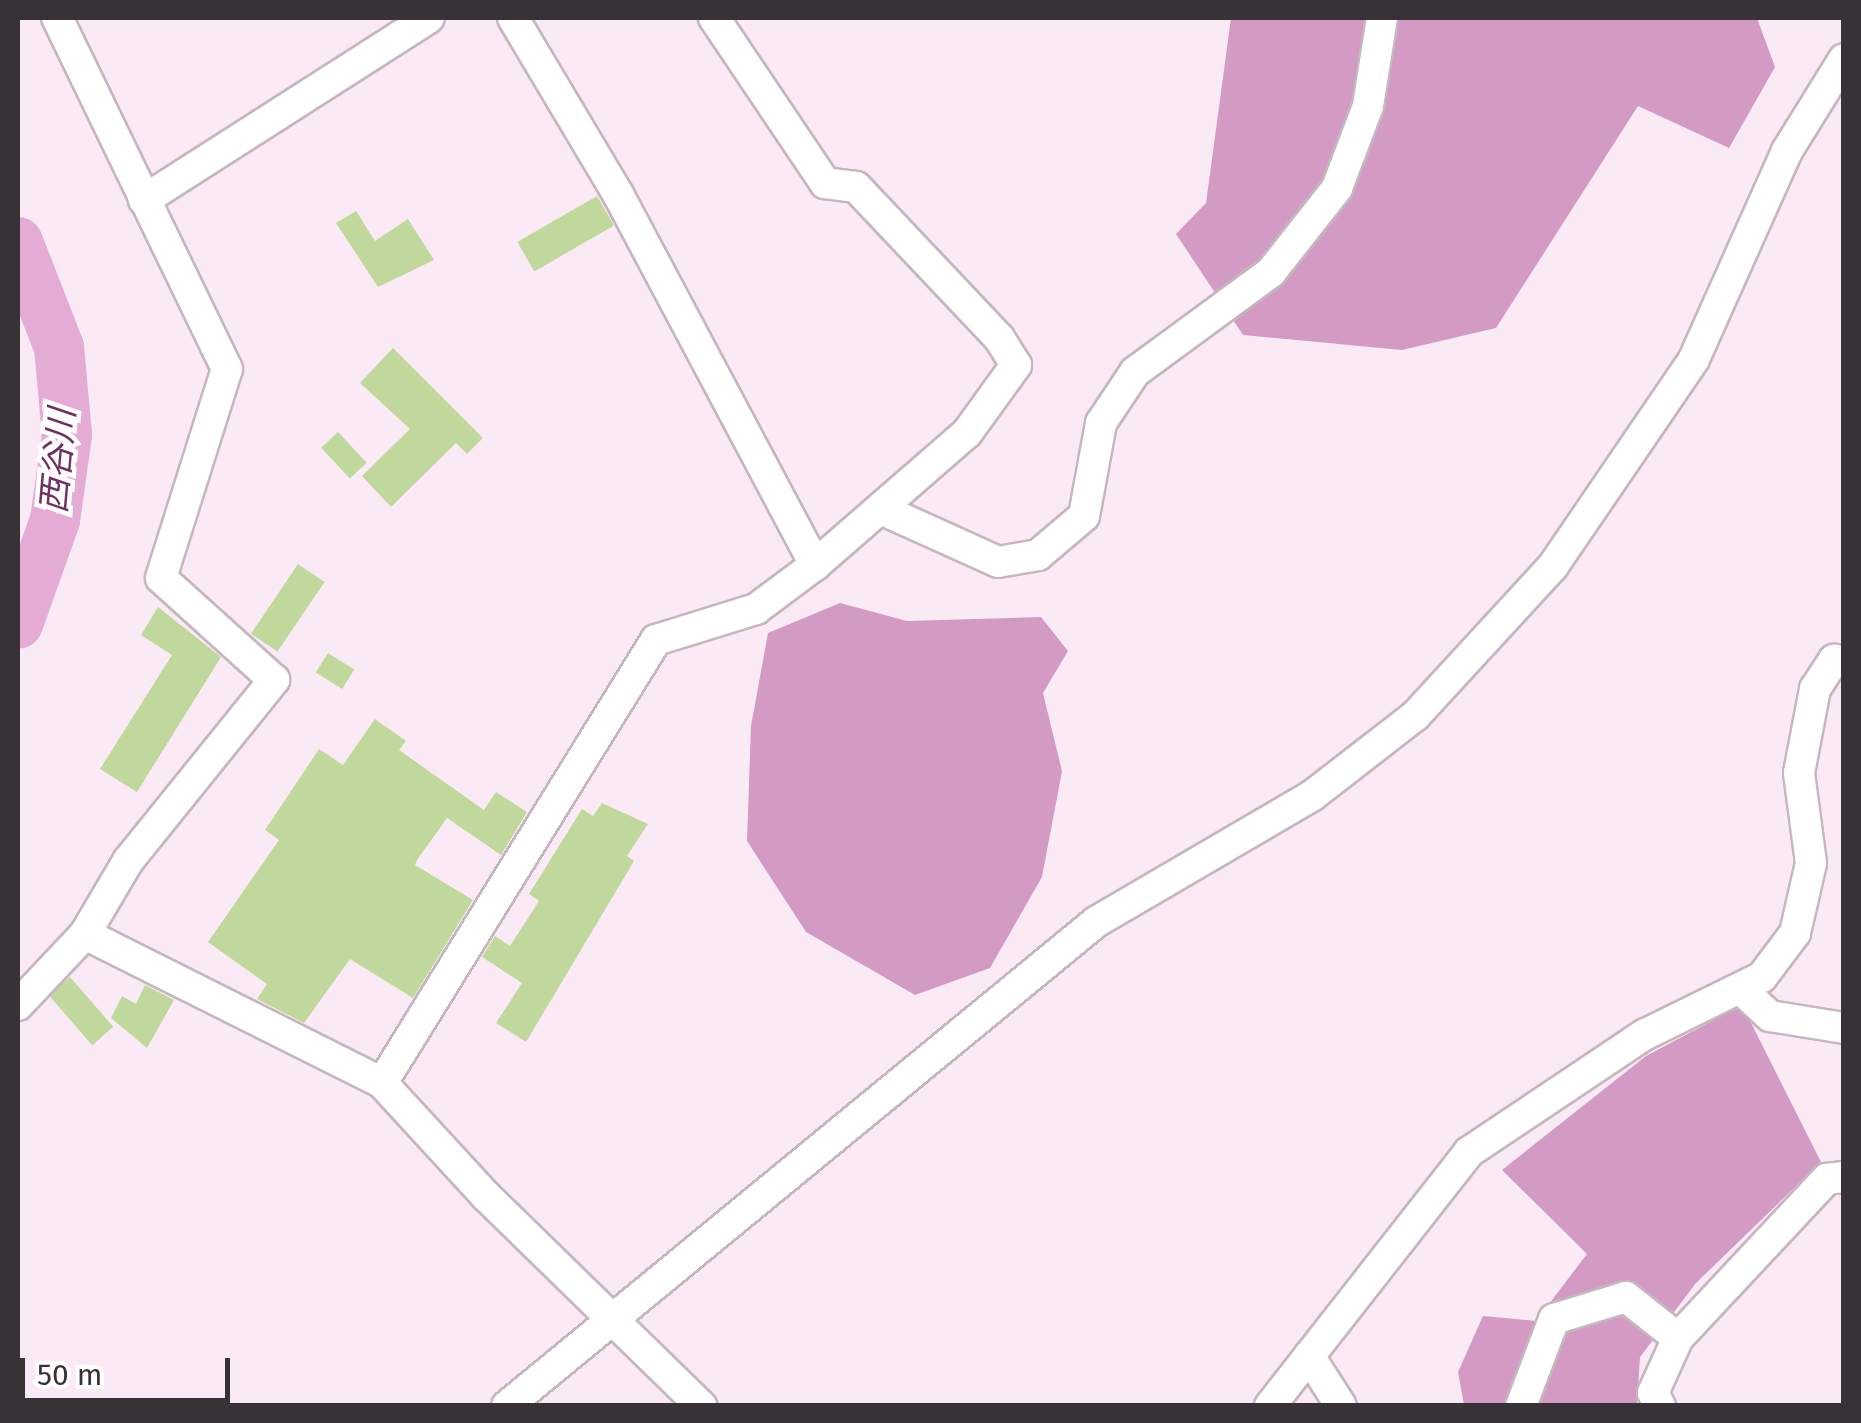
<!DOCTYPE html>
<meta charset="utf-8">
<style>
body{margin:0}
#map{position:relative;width:1861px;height:1423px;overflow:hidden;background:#faeaf5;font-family:"Fira Sans","Noto Sans JP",sans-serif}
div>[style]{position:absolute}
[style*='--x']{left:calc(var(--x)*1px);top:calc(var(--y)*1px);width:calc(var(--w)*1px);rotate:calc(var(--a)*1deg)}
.forest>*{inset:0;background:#d39bc4}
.river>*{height:50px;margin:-25px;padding:0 25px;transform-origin:25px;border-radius:25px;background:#e4acd5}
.building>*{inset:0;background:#c0d89c;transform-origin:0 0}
.roads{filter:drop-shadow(2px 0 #c5b6c0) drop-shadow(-2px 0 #c5b6c0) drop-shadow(0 2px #c5b6c0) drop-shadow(0 -2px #c5b6c0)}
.street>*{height:30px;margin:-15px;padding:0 15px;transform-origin:15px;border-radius:15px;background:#fff}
span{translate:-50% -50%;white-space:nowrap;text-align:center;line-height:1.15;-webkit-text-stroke:9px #fff;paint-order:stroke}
.water-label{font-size:35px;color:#712f62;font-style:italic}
.frame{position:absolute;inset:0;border:20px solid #383237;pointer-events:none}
.scale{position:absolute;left:20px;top:1358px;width:210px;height:45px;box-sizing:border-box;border:5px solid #383237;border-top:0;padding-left:12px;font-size:30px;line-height:35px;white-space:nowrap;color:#383237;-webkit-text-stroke:8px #fff;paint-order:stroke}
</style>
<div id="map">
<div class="forest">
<i style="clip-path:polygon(1231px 18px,1757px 18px,1775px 67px,1729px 148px,1638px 106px,1496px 328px,1402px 350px,1243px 335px,1176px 234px,1206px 203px)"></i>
<i style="clip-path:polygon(840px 603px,907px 621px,1041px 617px,1068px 651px,1043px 693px,1062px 771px,1042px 877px,990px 968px,915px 995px,806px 932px,747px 841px,751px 726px,768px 633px)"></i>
<i style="clip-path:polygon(1742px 1005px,1821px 1162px,1696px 1283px,1640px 1357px,1637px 1405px,1464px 1405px,1458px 1372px,1483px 1316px,1536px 1321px,1587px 1254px,1502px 1170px,1646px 1056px)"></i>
</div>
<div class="river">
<i style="--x:18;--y:242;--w:113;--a:68.7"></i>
<i style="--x:59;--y:347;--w:88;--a:84.8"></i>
<i style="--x:67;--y:435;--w:86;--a:98"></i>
<i style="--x:55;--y:520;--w:110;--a:109.6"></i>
</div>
<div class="building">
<i style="left:597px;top:196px;width:34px;height:92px;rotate:60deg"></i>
<i style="clip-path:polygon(356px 211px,375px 241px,408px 219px,434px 260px,378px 287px,336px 223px)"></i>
<i style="clip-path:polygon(393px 348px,483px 438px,467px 454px,456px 443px,391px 507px,362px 476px,410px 429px,360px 383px)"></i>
<i style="left:338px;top:432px;width:42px;height:23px;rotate:47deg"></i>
<i style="left:298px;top:564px;width:32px;height:84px;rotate:34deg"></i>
<i style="clip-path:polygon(158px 607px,221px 657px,137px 792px,100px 769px,172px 655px,141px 635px)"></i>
<i style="left:328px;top:653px;width:31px;height:23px;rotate:32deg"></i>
<i style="clip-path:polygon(375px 719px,406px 741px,399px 750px,484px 810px,496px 792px,527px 812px,501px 855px,447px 818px,417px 860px,415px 865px,473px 900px,413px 998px,350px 959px,304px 1023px,257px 999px,267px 984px,208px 942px,279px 840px,265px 830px,319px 749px,343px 765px)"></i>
<i style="clip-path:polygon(602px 803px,648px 824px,627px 856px,634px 861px,526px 1042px,496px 1023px,522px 983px,482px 957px,495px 936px,510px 946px,539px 901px,529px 894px,582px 809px,593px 816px)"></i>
<i style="left:70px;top:977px;width:66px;height:28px;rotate:49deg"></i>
<i style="clip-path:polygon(145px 985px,174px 1000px,147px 1048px,111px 1018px,122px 996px,136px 1004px)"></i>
</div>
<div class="roads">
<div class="street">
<i style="--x:513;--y:18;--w:207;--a:59.2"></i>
<i style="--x:619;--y:196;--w:418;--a:62"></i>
<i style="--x:144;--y:200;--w:338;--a:-32.6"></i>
<i style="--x:883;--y:510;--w:126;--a:24.3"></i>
<i style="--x:998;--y:562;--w:41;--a:-9.9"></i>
<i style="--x:1038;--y:555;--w:60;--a:-40.3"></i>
<i style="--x:1084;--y:516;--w:95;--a:-79.6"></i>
<i style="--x:1101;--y:423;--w:61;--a:-56.3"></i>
<i style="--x:1135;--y:372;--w:169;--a:-36.3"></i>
<i style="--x:1271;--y:272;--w:107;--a:-51.8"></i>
<i style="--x:1337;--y:188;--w:88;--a:-69.3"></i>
<i style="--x:1368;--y:106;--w:89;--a:-81"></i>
<i style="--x:85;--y:934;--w:332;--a:26.6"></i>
<i style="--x:382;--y:1083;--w:154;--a:47.4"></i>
<i style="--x:486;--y:1196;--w:301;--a:44.3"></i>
<i style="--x:1743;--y:991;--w:37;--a:43"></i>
<i style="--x:1770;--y:1016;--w:75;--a:9.2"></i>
<i style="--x:18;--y:1005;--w:98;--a:-46.7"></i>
<i style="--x:85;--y:934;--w:85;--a:-59.5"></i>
<i style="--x:128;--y:861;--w:233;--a:-51.1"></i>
<i style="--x:274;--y:680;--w:152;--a:-137.9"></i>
<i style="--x:161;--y:578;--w:219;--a:-72.5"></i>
<i style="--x:227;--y:369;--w:390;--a:-115.8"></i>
<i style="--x:382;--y:1083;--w:521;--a:-58.26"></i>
<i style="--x:656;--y:640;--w:105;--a:-17.2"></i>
<i style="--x:756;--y:609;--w:74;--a:-36.7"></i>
<i style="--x:815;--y:565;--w:201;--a:-41"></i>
<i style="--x:967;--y:433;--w:84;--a:-54.2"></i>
<i style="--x:1016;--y:365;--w:32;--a:-122"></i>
<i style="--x:999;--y:338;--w:208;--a:-133.4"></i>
<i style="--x:856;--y:187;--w:31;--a:-173"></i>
<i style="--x:825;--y:183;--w:199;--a:-123.9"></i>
<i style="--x:1309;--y:1356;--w:59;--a:57.4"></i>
<i style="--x:507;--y:1406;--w:762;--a:-39.41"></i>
<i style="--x:1096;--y:922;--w:251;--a:-30.3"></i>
<i style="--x:1313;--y:795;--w:129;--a:-37.8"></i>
<i style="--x:1415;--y:716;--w:204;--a:-47.4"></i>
<i style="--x:1553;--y:566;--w:250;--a:-55.7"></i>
<i style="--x:1694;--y:359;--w:228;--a:-65.9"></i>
<i style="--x:1787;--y:151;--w:108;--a:-58.2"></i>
<i style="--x:1270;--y:1406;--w:323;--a:-51.9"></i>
<i style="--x:1469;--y:1152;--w:211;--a:-33.8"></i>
<i style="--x:1644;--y:1035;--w:131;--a:-26.2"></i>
<i style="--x:1762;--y:977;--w:55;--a:-53.1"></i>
<i style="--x:1795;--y:933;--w:72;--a:-77.1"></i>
<i style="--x:1811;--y:863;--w:91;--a:-97.6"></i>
<i style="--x:1799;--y:773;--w:86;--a:-79.2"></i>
<i style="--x:1815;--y:689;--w:35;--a:-57"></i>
<i style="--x:1834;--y:660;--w:10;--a:6"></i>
<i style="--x:1521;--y:1406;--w:93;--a:-69.2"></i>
<i style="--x:1554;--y:1319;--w:75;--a:-17"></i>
<i style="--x:1626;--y:1297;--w:66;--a:38.3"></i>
<i style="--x:1660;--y:1406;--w:15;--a:-118"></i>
<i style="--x:1653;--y:1393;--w:60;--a:-65.6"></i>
<i style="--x:1678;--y:1338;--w:218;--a:-46.9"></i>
<i style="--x:1827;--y:1179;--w:17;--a:-7"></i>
</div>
</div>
<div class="water-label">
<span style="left:58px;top:461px;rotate:-85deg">西谷川</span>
</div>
<div class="frame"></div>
<div class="scale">50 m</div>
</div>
